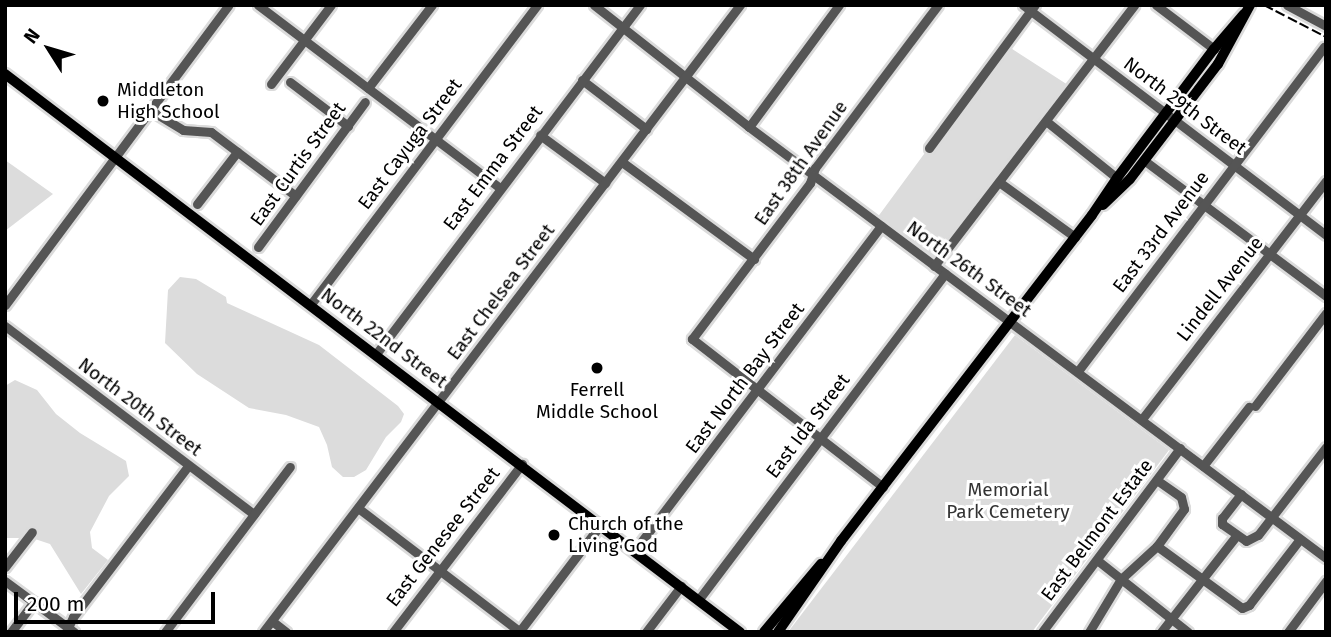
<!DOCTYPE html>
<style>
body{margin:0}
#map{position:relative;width:1331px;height:637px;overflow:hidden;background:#fff;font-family:"Fira Sans",sans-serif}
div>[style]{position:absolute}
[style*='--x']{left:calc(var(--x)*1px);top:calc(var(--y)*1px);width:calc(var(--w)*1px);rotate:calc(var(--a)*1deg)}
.green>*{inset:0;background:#dcdcdc}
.roads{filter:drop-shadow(2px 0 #dbdbdb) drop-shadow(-2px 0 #dbdbdb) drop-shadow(0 2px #dbdbdb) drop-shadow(0 -2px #dbdbdb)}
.minor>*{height:9px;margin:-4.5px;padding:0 4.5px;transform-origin:4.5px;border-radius:4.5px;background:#555}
.major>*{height:10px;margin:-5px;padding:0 5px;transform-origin:5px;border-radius:5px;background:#000}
.rail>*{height:2px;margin-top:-1px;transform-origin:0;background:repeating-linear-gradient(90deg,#000 0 10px,transparent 0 13.5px)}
.dots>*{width:19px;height:19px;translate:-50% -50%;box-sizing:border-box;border:4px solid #fff;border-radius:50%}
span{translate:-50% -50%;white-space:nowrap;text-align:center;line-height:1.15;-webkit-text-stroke:6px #fff;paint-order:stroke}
.poi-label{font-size:19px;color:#000}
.left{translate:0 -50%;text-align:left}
.street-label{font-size:19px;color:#000}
.park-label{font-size:19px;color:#333}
.frame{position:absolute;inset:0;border:7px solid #000;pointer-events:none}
.north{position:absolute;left:14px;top:14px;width:70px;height:70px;-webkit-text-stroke:5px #fff;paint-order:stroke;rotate:307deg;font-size:19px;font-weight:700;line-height:28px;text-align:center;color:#000}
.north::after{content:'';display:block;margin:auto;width:24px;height:32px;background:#000;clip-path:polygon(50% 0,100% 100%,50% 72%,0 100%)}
.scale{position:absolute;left:14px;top:592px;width:201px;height:32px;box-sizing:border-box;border:4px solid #000;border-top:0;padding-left:9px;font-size:21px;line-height:24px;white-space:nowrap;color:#000;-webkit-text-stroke:5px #fff;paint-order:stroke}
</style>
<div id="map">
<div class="green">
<i style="clip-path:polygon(1009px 47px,1068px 85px,933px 261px,877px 218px,927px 150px,931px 153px)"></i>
<i style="clip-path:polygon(5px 160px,53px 194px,5px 231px)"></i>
<i style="clip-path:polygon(180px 277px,196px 279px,226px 297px,227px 303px,319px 345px,398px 406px,404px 414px,401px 422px,386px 437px,366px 470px,354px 477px,343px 477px,332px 467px,327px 445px,319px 427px,286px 415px,249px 408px,197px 374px,165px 343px,168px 290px)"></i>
<i style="clip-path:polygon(1015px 335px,1169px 450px,1032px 632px,788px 632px)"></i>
<i style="clip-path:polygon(15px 380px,37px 390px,56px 414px,80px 433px,126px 461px,129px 476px,109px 496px,90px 532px,92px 548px,108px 560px,81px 594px,50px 544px,32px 538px,37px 532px,31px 527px,22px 538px,5px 538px,5px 386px)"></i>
</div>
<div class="roads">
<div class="minor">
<i style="--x:258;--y:5;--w:303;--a:37.1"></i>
<i style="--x:594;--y:5;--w:197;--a:38.2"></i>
<i style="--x:749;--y:127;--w:720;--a:36.76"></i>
<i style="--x:1023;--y:5;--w:380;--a:37.2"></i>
<i style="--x:1156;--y:5;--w:73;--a:37.2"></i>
<i style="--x:1287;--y:5;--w:44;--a:28.3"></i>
<i style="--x:582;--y:80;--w:81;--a:37.4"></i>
<i style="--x:290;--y:82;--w:73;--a:37.2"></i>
<i style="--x:271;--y:84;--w:99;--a:-52.8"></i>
<i style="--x:368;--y:88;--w:105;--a:-52.4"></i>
<i style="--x:150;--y:110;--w:39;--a:31"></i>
<i style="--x:183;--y:130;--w:28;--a:4"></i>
<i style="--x:211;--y:132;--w:106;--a:37"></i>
<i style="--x:1046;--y:121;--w:91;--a:38.8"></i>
<i style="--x:749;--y:127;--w:152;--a:-53.6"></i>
<i style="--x:540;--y:135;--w:81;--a:36.4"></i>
<i style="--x:929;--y:148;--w:178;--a:-53.5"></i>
<i style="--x:1145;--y:161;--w:226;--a:36.7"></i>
<i style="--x:622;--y:162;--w:164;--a:36.3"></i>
<i style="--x:999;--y:182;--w:94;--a:35.9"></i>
<i style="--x:197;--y:204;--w:66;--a:-52.4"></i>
<i style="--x:258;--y:247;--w:180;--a:-53.6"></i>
<i style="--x:934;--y:266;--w:329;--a:-52.5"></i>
<i style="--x:311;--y:304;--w:375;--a:-52.9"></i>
<i style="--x:5;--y:305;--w:374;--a:-53.3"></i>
<i style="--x:5;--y:326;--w:312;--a:37.1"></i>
<i style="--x:376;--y:354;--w:438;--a:-52.9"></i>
<i style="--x:1078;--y:371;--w:407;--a:-52.8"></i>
<i style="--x:1255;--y:406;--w:117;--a:-52.6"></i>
<i style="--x:1142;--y:419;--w:301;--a:-52.3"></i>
<i style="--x:1203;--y:466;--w:75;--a:-52.1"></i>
<i style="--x:883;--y:487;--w:242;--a:-142.2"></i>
<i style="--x:692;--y:339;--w:196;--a:-52.9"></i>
<i style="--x:810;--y:183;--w:16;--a:-72"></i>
<i style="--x:815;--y:168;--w:204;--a:-53"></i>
<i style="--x:1241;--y:494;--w:31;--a:128"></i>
<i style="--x:1222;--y:518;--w:6;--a:90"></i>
<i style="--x:1222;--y:524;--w:29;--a:35"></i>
<i style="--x:1246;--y:541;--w:13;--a:-27"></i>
<i style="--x:1258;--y:535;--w:111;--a:-52.3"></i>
<i style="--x:358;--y:508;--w:204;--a:37.4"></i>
<i style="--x:1157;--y:546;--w:105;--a:36.1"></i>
<i style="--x:1242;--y:608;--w:8;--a:-23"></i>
<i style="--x:1249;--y:605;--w:83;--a:-52.3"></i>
<i style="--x:635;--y:550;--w:407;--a:-52.8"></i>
<i style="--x:1097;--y:560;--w:116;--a:38.4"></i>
<i style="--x:5;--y:567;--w:44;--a:-52.4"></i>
<i style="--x:5;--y:581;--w:86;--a:36.5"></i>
<i style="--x:699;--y:599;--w:408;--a:-52.9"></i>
<i style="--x:272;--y:621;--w:18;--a:38"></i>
<i style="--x:11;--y:632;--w:38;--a:-53"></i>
<i style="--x:66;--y:632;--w:17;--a:-65"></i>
<i style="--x:73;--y:617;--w:190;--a:-52.7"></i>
<i style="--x:165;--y:632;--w:207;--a:-52.9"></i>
<i style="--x:263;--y:632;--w:788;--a:-52.74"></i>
<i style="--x:393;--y:632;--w:212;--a:-52.5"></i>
<i style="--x:519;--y:632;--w:136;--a:-52.8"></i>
<i style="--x:646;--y:632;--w:58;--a:-52.7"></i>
<i style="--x:1042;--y:632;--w:230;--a:-53.1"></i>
<i style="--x:1089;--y:632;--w:62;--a:-58.9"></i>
<i style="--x:1121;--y:579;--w:49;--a:-42.5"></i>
<i style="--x:1157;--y:546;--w:46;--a:-53.9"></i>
<i style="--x:1184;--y:509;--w:12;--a:-104"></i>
<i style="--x:1181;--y:497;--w:29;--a:-145"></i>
<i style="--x:1161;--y:632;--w:122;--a:-52"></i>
<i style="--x:1288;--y:632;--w:64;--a:-53.3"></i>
</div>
<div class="major">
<i style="--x:5;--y:74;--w:923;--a:37.21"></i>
<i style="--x:1103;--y:205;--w:37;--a:-44"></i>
<i style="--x:1130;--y:179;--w:145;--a:-52.6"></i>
<i style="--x:1218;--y:64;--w:67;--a:-61.5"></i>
<i style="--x:764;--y:632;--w:89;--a:-50"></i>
<i style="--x:778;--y:632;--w:111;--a:-55.3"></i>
<i style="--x:841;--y:541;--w:411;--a:-52.4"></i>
<i style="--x:1092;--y:215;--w:45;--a:-56"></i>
<i style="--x:1117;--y:178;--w:161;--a:-53.1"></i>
<i style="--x:1214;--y:49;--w:46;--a:-49.4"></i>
</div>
</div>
<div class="rail">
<i style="--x:1264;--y:5;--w:70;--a:27.3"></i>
</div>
<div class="dots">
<i style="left:103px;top:101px;background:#000"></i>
<i style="left:597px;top:368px;background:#000"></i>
<i style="left:554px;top:535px;background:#000"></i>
</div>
<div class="poi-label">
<span class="left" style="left:117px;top:101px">Middleton<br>High School</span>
<span style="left:597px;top:401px">Ferrell<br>Middle School</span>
<span class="left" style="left:568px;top:535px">Church of the<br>Living God</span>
</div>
<div class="street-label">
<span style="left:1185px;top:106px;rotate:37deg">North 29th Street</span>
<span style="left:410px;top:144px;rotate:-53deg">East Cayuga Street</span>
<span style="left:801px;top:163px;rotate:-55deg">East 38th Avenue</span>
<span style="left:298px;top:164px;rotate:-54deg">East Curtis Street</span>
<span style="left:493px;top:168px;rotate:-53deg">East Emma Street</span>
<span style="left:1161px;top:232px;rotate:-53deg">East 33rd Avenue</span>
<span style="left:969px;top:269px;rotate:36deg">North 26th Street</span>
<span style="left:1220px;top:289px;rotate:-52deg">Lindell Avenue</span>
<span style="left:501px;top:292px;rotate:-53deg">East Chelsea Street</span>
<span style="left:384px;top:338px;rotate:37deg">North 22nd Street</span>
<span style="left:745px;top:378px;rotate:-53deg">East North Bay Street</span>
<span style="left:140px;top:407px;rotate:37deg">North 20th Street</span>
<span style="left:808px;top:426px;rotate:-53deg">East Ida Street</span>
<span style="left:1097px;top:530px;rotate:-53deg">East Belmont Estate</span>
<span style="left:443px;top:537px;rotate:-52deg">East Genesee Street</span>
</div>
<div class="park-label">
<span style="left:1008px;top:501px">Memorial<br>Park Cemetery</span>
</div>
<div class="frame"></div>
<div class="north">N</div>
<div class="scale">200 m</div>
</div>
